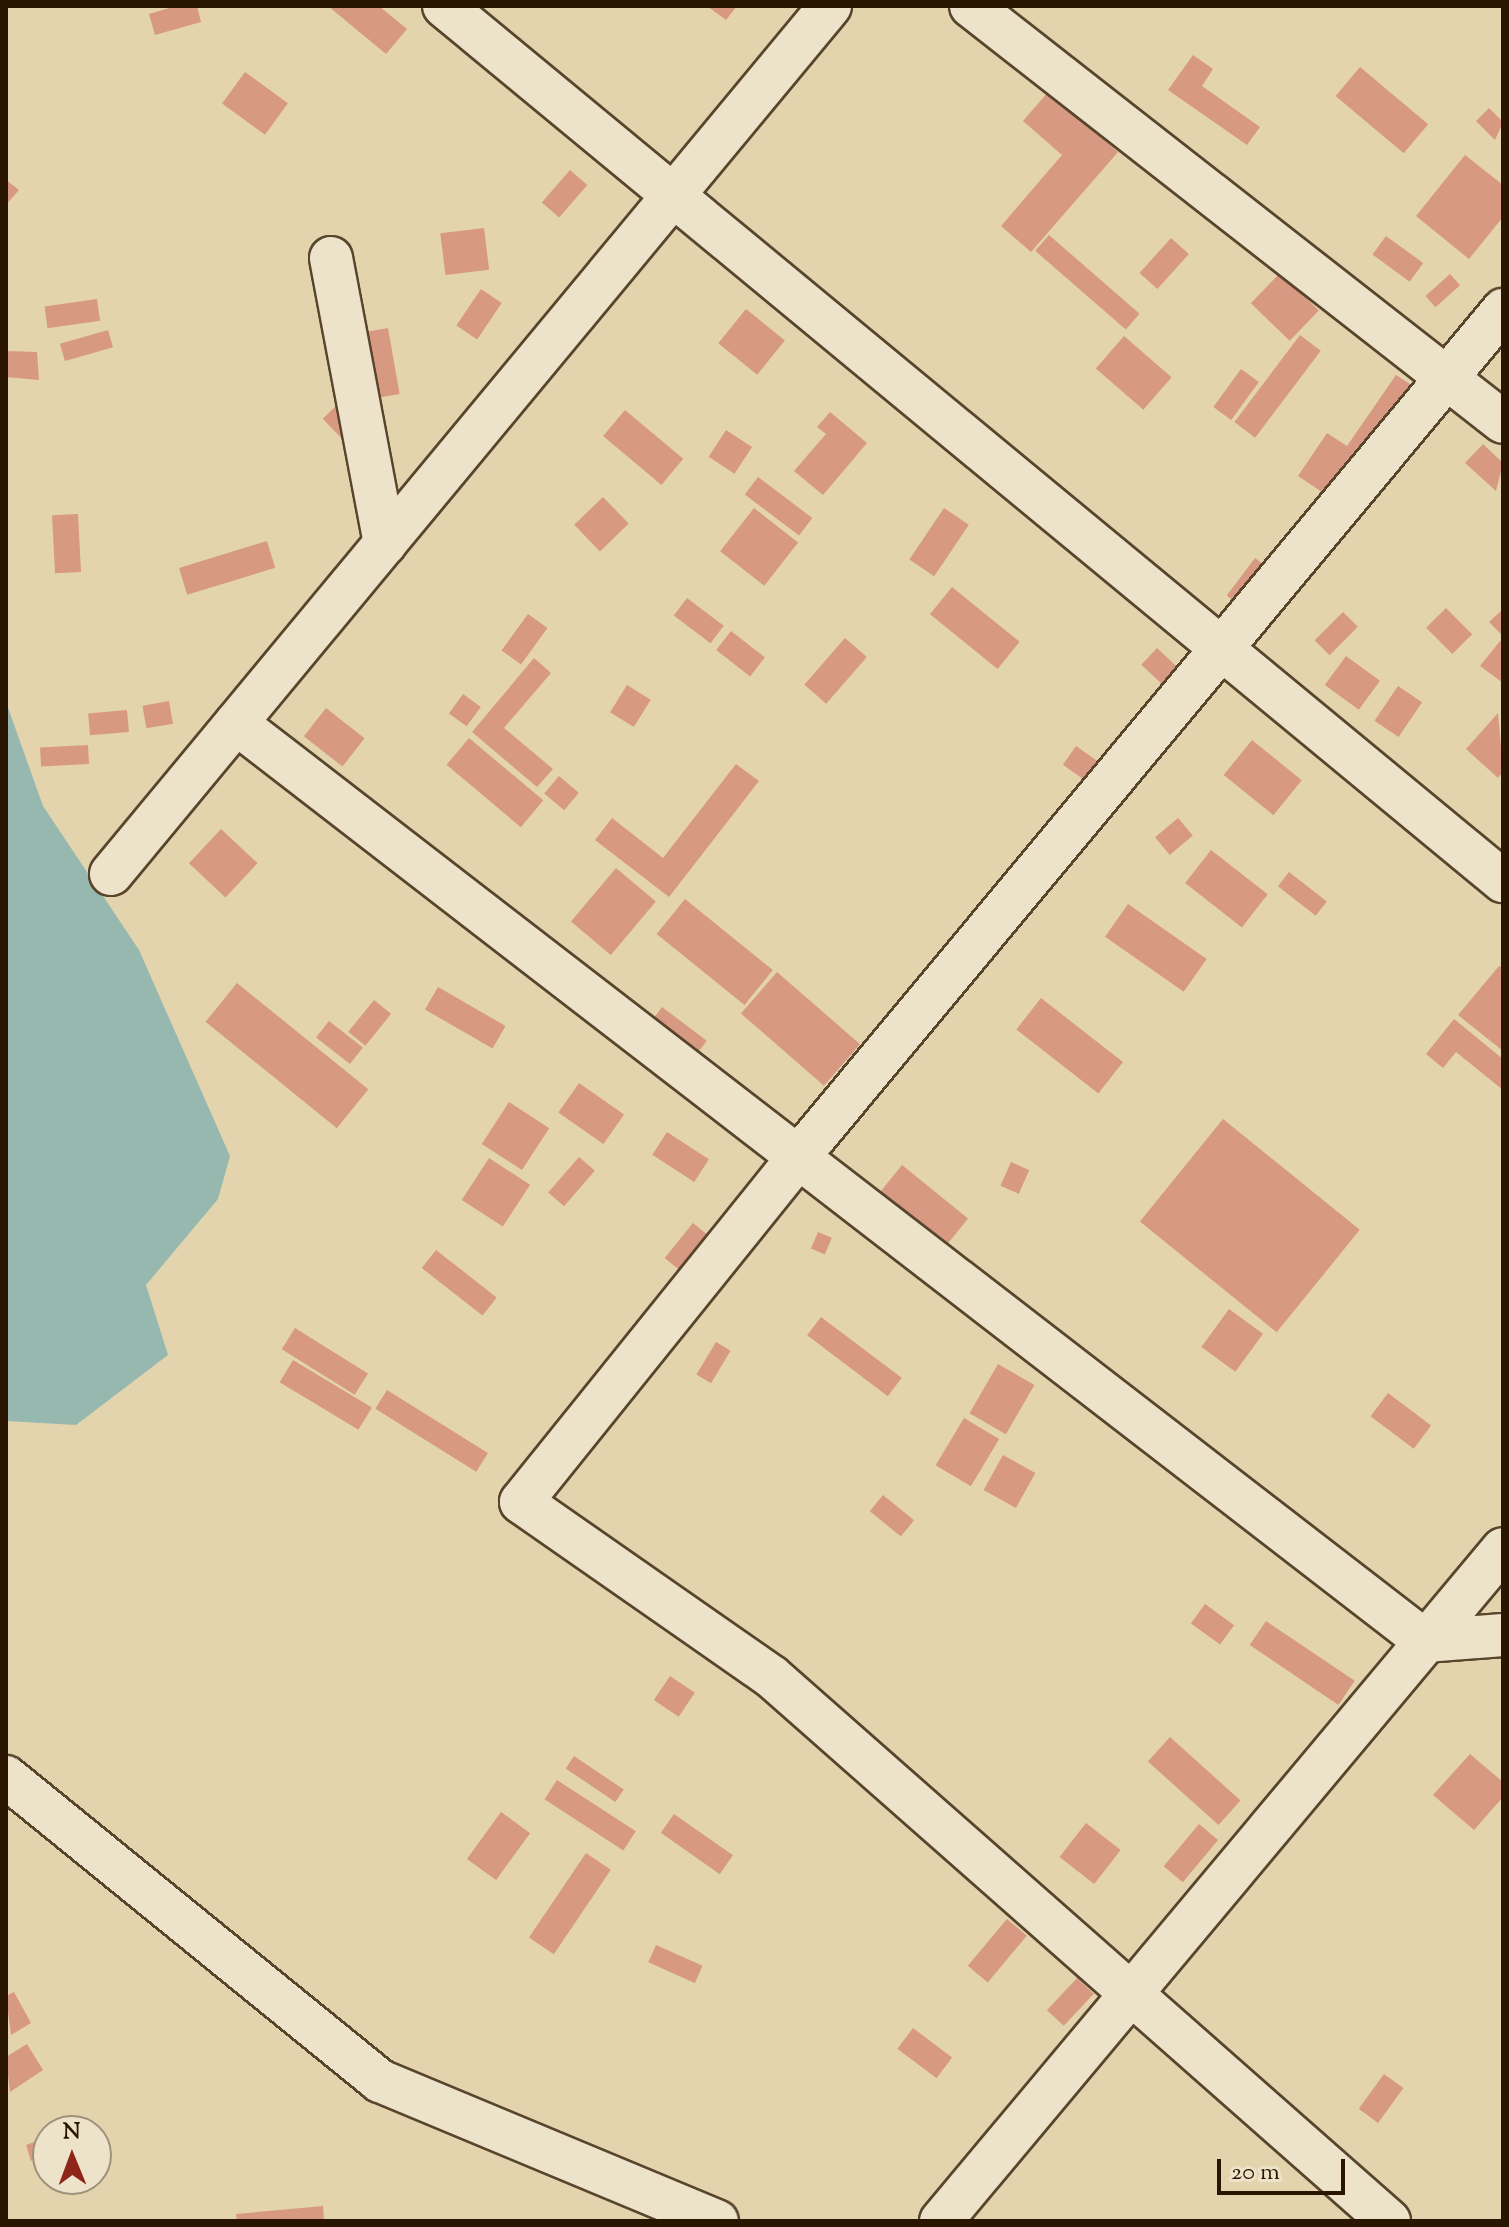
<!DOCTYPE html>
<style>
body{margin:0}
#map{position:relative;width:1509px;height:2227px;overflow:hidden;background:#e4d4ae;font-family:"Sorts Mill Goudy",serif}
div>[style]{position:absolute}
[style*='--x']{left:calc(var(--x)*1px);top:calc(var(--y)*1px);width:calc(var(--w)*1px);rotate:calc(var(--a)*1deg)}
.water>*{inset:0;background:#96b8af}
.building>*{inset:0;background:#d79982;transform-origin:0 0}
.roads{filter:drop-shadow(2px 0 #58452c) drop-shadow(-2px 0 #58452c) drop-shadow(0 2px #58452c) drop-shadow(0 -2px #58452c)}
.minor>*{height:42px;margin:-21px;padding:0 21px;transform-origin:21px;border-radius:21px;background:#ede3ca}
span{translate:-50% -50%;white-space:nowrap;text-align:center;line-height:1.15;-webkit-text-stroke:6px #ede3ca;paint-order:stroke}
.frame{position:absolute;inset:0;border:8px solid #2a1501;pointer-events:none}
.north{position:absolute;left:32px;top:2115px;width:80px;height:80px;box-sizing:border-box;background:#ede3ca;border:2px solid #9f917a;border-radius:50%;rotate:359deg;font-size:22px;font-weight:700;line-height:32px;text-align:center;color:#2a1501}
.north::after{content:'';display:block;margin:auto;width:28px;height:36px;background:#8f2418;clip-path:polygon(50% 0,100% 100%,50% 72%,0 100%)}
.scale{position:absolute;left:1217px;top:2159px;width:128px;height:36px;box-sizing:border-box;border:4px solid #2a1501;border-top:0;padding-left:10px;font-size:24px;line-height:28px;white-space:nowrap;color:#2a1501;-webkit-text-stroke:6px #ede3ca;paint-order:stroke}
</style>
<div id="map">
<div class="water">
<i style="clip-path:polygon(6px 702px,43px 806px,139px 950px,230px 1156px,218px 1199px,146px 1285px,168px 1355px,76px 1425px,6px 1421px)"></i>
</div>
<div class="building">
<i style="clip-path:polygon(176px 6px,197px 6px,201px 22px,155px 35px,149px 14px)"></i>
<i style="clip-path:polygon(328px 6px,379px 6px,407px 29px,386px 54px)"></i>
<i style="clip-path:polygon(707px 6px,737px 6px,726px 20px)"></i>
<i style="clip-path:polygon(1193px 55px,1213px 69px,1202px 86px,1260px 127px,1247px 145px,1168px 90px)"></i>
<i style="left:1360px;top:67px;width:89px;height:38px;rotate:40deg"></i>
<i style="left:245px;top:72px;width:53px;height:39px;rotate:36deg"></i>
<i style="clip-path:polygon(1048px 92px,1118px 152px,1031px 252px,1001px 226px,1062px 155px,1023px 121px)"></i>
<i style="clip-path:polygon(1489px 108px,1503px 122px,1495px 140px,1476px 121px)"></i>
<i style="clip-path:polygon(1465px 155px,1503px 185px,1503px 217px,1469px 259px,1416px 216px)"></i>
<i style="left:570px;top:170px;width:23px;height:43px;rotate:41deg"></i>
<i style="clip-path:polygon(6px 180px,19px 190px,6px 205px)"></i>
<i style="left:484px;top:228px;width:42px;height:44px;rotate:83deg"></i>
<i style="left:1049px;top:235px;width:120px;height:21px;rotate:41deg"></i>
<i style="left:1386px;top:236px;width:46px;height:23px;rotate:36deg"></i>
<i style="left:1171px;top:238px;width:24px;height:47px;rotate:42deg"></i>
<i style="left:1280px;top:273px;width:54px;height:42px;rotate:44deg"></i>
<i style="left:1450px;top:274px;width:15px;height:33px;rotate:48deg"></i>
<i style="left:481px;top:289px;width:25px;height:44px;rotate:34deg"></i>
<i style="left:97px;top:299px;width:22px;height:53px;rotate:82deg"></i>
<i style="left:746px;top:309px;width:50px;height:44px;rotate:39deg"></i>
<i style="left:388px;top:328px;width:67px;height:29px;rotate:80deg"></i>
<i style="left:108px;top:330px;width:18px;height:50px;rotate:74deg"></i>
<i style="left:1300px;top:335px;width:26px;height:109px;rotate:37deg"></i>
<i style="left:1124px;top:336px;width:63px;height:43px;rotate:41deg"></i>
<i style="clip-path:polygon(6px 351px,37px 352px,39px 380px,6px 377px)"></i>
<i style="left:1241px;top:369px;width:22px;height:47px;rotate:36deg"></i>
<i style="clip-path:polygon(1396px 375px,1413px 386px,1334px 500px,1298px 476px,1327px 433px,1347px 446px)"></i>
<i style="left:335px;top:407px;width:30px;height:17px;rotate:46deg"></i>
<i style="left:625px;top:410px;width:76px;height:34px;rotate:40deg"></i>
<i style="clip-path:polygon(830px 412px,867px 443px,823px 495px,794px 471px,826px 434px,817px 427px)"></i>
<i style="left:726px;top:430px;width:31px;height:32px;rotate:33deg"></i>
<i style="clip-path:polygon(1483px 444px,1503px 463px,1496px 491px,1465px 463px)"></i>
<i style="left:758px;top:477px;width:68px;height:22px;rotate:37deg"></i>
<i style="left:603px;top:497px;width:37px;height:40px;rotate:46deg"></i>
<i style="left:754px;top:508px;width:56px;height:55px;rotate:38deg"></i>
<i style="left:944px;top:508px;width:30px;height:62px;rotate:34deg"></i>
<i style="left:78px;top:514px;width:58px;height:26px;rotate:87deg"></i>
<i style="left:267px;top:541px;width:28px;height:92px;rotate:73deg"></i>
<i style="left:1255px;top:558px;width:21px;height:47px;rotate:37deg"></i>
<i style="left:952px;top:587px;width:87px;height:35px;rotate:39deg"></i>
<i style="left:687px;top:598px;width:46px;height:22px;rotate:37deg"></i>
<i style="left:1446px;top:608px;width:37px;height:28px;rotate:45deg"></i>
<i style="clip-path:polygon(1503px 609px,1503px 636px,1489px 622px)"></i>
<i style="left:1343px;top:612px;width:21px;height:40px;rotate:45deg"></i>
<i style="left:528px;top:614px;width:24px;height:45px;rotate:36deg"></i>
<i style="left:731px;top:631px;width:43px;height:24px;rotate:38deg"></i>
<i style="left:845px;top:638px;width:29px;height:62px;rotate:41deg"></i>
<i style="clip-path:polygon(1500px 641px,1503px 643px,1503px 683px,1480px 666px)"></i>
<i style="left:1157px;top:648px;width:38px;height:23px;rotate:43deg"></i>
<i style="left:1346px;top:656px;width:42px;height:36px;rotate:36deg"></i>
<i style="clip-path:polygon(534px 658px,551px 673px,504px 728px,553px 769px,537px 787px,472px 732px)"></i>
<i style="left:627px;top:685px;width:28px;height:32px;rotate:32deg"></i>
<i style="left:1398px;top:686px;width:29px;height:42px;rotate:34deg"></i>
<i style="left:463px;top:694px;width:22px;height:24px;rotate:36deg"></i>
<i style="left:169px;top:701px;width:23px;height:27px;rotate:80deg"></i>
<i style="left:326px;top:708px;width:49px;height:36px;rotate:38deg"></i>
<i style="left:127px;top:710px;width:22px;height:39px;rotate:85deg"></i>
<i style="clip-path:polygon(1498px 713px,1503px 771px,1498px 778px,1466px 749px)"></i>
<i style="left:469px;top:738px;width:97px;height:35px;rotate:40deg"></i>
<i style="left:1252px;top:740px;width:64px;height:45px;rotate:39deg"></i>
<i style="left:88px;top:745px;width:19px;height:48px;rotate:87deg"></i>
<i style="left:1076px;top:746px;width:33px;height:23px;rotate:35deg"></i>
<i style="clip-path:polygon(736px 764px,759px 781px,669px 897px,595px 840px,612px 818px,663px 858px)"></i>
<i style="left:559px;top:776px;width:26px;height:23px;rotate:40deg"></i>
<i style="left:1178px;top:818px;width:23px;height:30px;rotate:50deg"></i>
<i style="left:221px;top:829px;width:50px;height:47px;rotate:43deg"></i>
<i style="left:1211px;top:850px;width:72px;height:42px;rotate:38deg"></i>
<i style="left:616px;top:868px;width:52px;height:70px;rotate:40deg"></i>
<i style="left:1289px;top:872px;width:48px;height:18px;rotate:38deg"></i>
<i style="left:685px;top:899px;width:113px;height:45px;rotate:39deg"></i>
<i style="left:1128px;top:904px;width:96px;height:40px;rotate:35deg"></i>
<i style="clip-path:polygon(1499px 966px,1503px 968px,1503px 1051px,1458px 1015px)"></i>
<i style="left:777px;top:972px;width:110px;height:55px;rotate:41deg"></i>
<i style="left:237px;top:983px;width:169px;height:50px;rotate:39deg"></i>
<i style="left:438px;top:987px;width:78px;height:26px;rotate:30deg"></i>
<i style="left:1041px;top:998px;width:104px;height:40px;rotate:38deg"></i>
<i style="left:374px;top:1000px;width:22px;height:41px;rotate:39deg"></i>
<i style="left:662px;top:1007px;width:56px;height:19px;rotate:37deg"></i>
<i style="clip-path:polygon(1454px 1019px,1503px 1059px,1503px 1090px,1456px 1052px,1443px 1068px,1426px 1054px)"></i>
<i style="left:329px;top:1021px;width:43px;height:21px;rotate:38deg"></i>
<i style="left:579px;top:1083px;width:55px;height:36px;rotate:35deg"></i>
<i style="left:509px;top:1102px;width:48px;height:50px;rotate:33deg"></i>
<i style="left:1223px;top:1119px;width:176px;height:132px;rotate:39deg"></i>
<i style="left:667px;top:1132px;width:50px;height:27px;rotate:33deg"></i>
<i style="left:579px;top:1157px;width:21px;height:47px;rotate:41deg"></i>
<i style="left:489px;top:1158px;width:49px;height:50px;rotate:33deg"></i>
<i style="left:1011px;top:1162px;width:20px;height:26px;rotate:24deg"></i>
<i style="left:902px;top:1165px;width:85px;height:42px;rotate:39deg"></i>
<i style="left:693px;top:1223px;width:21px;height:45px;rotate:39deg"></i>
<i style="left:818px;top:1232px;width:15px;height:18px;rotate:23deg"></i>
<i style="left:436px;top:1250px;width:77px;height:23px;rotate:38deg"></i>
<i style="left:1229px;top:1309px;width:42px;height:47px;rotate:36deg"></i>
<i style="left:821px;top:1317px;width:101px;height:23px;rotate:37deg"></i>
<i style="left:295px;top:1328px;width:86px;height:25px;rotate:32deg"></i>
<i style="left:716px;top:1342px;width:17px;height:38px;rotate:31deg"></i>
<i style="left:293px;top:1360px;width:92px;height:26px;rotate:31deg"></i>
<i style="left:998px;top:1364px;width:42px;height:57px;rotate:30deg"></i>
<i style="left:387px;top:1390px;width:119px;height:22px;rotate:32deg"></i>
<i style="left:1388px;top:1393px;width:54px;height:29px;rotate:37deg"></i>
<i style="left:964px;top:1418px;width:41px;height:55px;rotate:31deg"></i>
<i style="left:1003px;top:1455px;width:37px;height:40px;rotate:29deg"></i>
<i style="left:883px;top:1495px;width:40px;height:21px;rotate:39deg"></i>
<i style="left:1205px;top:1604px;width:36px;height:24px;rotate:36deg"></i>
<i style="left:1266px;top:1621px;width:107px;height:29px;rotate:34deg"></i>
<i style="left:670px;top:1676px;width:30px;height:29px;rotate:34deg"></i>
<i style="left:1170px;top:1737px;width:95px;height:33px;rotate:42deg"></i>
<i style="clip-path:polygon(1470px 1754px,1503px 1782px,1503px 1797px,1474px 1830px,1433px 1795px)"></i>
<i style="left:574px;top:1756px;width:60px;height:15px;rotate:34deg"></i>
<i style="left:557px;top:1780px;width:94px;height:23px;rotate:33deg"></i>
<i style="left:501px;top:1812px;width:36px;height:58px;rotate:36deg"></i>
<i style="left:674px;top:1814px;width:72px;height:23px;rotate:35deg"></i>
<i style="left:1086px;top:1823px;width:44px;height:43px;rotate:38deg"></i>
<i style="left:1199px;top:1824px;width:25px;height:55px;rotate:40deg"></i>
<i style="left:586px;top:1853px;width:30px;height:102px;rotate:34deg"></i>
<i style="left:1007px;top:1919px;width:26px;height:61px;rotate:40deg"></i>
<i style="left:656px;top:1945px;width:51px;height:19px;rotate:24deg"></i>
<i style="left:1077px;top:1978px;width:23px;height:44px;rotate:43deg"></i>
<i style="clip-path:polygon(14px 1992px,31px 2023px,11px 2035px,6px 1996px)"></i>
<i style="left:913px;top:2028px;width:49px;height:26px;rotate:37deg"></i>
<i style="clip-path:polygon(27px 2044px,43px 2070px,10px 2092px,6px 2057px)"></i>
<i style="left:1384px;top:2074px;width:24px;height:43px;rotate:36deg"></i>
<i style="clip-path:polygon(48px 2137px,48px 2155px,31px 2161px,26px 2145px)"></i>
<i style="clip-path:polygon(323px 2206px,324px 2221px,237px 2221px,236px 2214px)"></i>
</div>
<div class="roads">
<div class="minor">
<i style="--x:444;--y:6;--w:1374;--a:39.57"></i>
<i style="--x:971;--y:6;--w:675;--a:38.02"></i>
<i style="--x:331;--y:258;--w:291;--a:79.3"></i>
<i style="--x:236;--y:723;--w:1502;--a:37.67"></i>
<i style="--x:1425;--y:1641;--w:78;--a:-4.4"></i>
<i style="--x:111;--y:874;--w:1127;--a:-50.36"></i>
<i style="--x:6;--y:1777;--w:482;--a:39.1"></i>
<i style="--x:380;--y:2081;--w:365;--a:22.6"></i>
<i style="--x:941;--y:2221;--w:876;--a:-50.09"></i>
<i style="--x:1389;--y:2221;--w:823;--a:-138.6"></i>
<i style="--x:772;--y:1677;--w:306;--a:-145.1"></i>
<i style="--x:521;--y:1502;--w:444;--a:-51.2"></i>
<i style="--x:799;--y:1156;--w:1101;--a:-50.23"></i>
</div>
</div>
<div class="frame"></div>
<div class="north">N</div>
<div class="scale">20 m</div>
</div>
